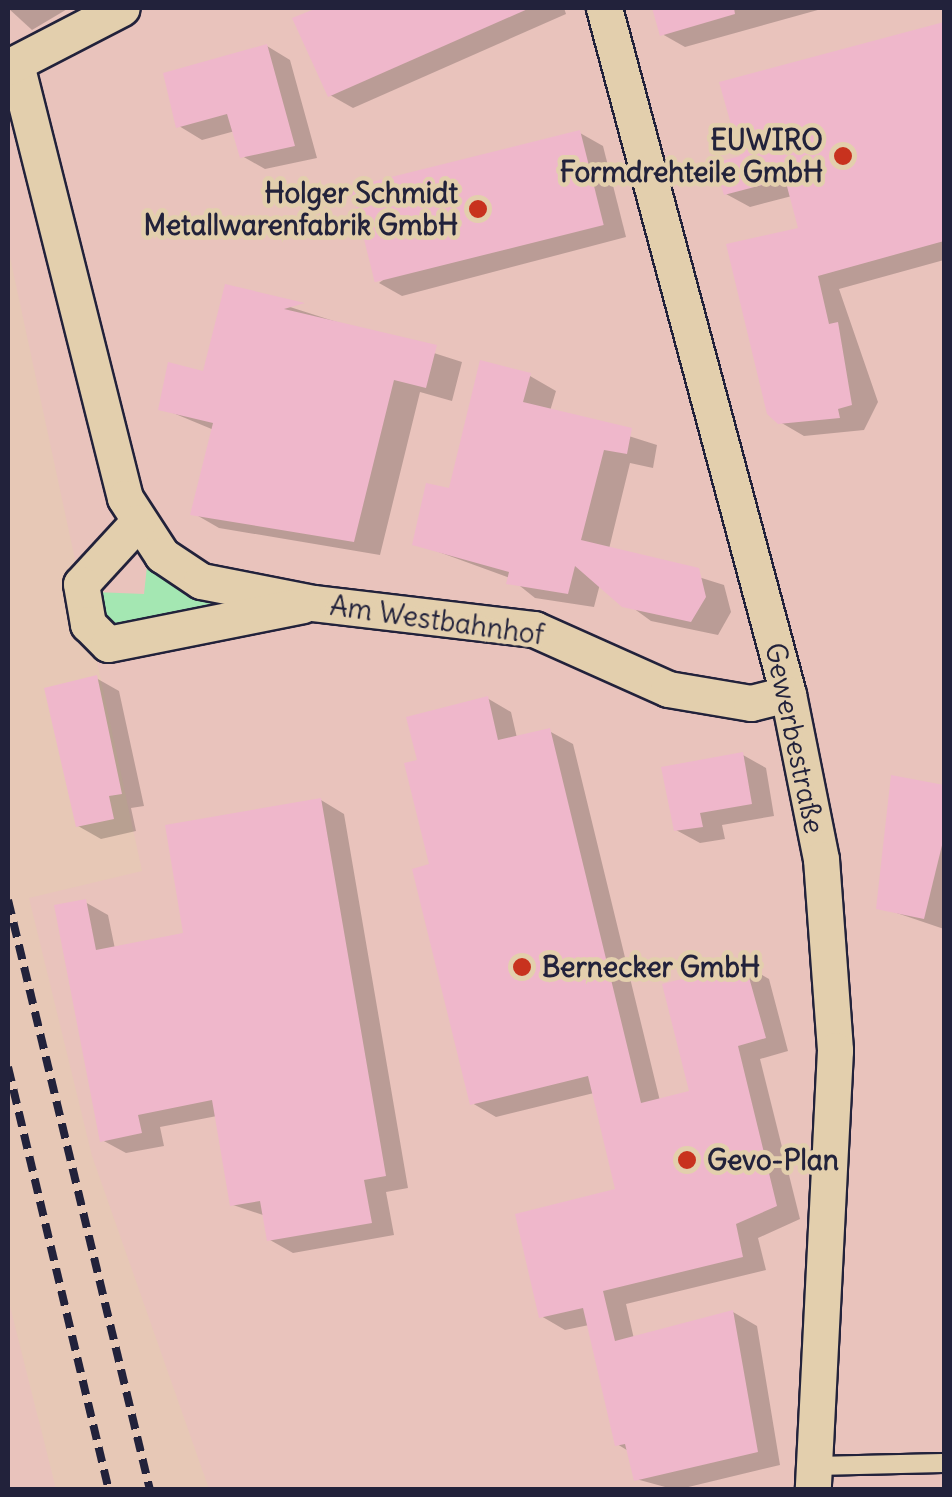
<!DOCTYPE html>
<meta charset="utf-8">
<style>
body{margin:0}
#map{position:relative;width:952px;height:1497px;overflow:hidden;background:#e7c8b6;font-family:Delius,sans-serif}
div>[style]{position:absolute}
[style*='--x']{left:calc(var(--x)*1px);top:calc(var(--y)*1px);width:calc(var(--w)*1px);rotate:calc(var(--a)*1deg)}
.built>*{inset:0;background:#e9c3bc}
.green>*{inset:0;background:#a4e7b2}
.shadow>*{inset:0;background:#0003}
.building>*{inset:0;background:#efb7cb;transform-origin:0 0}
.roads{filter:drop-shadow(2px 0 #22223b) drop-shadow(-2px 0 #22223b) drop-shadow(0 2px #22223b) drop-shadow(0 -2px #22223b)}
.service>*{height:18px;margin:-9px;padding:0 9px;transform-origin:9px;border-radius:9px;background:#e3cfad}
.minor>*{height:35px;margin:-17.5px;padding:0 17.5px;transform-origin:17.5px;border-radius:17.5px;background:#e3cfad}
.rail>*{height:8px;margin-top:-4px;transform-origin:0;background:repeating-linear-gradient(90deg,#22223b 0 15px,transparent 0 23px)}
.dots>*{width:28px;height:28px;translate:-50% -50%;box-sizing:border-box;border:5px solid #e3cfad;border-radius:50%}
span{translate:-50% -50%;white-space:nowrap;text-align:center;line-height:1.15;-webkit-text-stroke:9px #e3cfad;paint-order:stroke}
.poi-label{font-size:28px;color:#22223b;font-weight:700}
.right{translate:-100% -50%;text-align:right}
.left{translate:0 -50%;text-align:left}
.street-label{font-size:28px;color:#22223b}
.frame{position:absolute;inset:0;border:10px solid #22223b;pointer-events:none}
</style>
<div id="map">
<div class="built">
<i style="clip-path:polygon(8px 8px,944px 8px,944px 1489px,209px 1489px,92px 1156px,29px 898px,142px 871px,8px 248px)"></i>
<i style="clip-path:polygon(8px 1298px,56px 1489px,8px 1489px)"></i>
</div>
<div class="green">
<i style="clip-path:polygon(147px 566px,220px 603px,222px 605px,114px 630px,96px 613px,95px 592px,144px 594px)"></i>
</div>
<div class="shadow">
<i style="clip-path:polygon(8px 8px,69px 8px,32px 30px)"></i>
<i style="clip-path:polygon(323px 8px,564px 8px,566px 14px,353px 108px,330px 95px,296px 20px)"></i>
<i style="clip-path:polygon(654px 8px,825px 8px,685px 47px,662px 34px)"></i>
<i style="clip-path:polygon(944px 24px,944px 260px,839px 289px,878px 402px,864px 430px,804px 436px,780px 422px,801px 230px,792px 196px,750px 207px,726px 194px,743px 158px,722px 84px)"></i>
<i style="clip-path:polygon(267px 46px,290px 60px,317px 158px,265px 169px,242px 156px,235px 131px,202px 140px,179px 126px)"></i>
<i style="clip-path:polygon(580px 133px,603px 146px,626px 237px,402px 296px,379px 283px)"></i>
<i style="clip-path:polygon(227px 287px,462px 362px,452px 401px,420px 392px,380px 555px,219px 528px,193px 513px,214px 430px,161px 408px,205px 374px)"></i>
<i style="clip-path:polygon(530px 376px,556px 391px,550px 411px,657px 445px,653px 468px,630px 463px,609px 549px,724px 585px,731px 612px,718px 635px,651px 621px,600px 584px,594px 607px,535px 598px,510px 578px,414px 543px)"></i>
<i style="clip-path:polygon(96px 678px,119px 691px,144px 806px,131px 808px,136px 831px,101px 839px,78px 826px)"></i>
<i style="clip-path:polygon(487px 698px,511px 712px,517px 738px,549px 731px,573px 744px,660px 1101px,692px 1093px,745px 965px,769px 979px,788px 1051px,760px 1059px,800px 1219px,758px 1238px,766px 1270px,626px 1304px,634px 1339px,733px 1312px,757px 1326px,780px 1465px,676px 1490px,636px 1479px,630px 1452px,617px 1444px,589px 1325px,565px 1330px,541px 1316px,618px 1191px,594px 1093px,496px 1117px,472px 1103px,420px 761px)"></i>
<i style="clip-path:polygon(743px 755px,766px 768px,774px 816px,722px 825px,725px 839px,700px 843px,676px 830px)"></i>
<i style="clip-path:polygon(894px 778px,944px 788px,944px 929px,879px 907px)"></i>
<i style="clip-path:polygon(321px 800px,344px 814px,408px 1188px,386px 1192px,394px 1235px,293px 1253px,270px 1240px,266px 1216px,233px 1205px,217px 1116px,160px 1127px,164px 1146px,126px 1153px,102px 1140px,85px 902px,108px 915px,115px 949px,186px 935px)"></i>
</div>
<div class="building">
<i style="clip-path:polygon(317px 8px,530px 8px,328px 97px,292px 18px)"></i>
<i style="clip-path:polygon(652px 8px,734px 8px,735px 14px,660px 36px)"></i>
<i style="clip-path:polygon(944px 22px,944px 241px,818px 276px,829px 324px,838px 322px,852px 405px,838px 409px,840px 418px,778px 424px,767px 414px,726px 244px,798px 228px,785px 179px,724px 195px,714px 163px,740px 156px,719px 82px)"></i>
<i style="clip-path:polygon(267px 44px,295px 146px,240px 158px,227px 114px,176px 128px,163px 73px)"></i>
<i style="left:580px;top:130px;width:98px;height:236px;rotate:76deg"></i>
<i style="clip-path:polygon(225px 284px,305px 303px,284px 309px,437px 345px,426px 388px,394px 380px,354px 542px,190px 515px,213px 423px,158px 410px,168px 362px,203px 371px)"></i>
<i style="clip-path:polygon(480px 360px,531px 373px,523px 402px,632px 428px,627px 454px,604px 450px,581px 540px,699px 568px,706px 597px,691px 622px,622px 607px,575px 566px,568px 594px,506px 584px,509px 572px,412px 545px,426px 483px,449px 488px)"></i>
<i style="clip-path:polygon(97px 675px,122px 794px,109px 796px,114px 819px,76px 827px,44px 688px)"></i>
<i style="clip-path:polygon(488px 696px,498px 740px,550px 728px,641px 1103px,689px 1091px,662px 984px,745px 963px,766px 1038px,738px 1046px,777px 1206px,736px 1224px,743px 1257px,603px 1291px,615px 1341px,733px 1310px,758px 1452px,634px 1481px,625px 1444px,615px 1446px,583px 1308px,539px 1318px,515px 1214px,615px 1189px,588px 1076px,470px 1105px,412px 869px,429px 864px,404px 763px,417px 760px,406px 717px)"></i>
<i style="clip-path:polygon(743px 752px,752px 804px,700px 813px,703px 827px,674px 831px,661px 767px)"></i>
<i style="clip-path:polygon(891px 775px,944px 785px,944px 837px,924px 919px,876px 909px)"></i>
<i style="clip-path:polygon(321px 798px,386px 1176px,364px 1180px,372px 1223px,267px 1241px,260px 1201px,230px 1206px,212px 1100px,138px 1115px,142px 1133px,100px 1142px,54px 905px,86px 899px,96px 950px,183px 933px,165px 825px)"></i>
</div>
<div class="roads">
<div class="service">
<i style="--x:815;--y:1466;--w:129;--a:-1.3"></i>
</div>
<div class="minor">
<i style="--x:604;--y:8;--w:710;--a:74.99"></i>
<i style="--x:788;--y:694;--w:168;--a:78.7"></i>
<i style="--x:821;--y:859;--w:192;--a:85.8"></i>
<i style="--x:835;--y:1050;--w:441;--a:92.9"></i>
<i style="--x:16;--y:64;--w:447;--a:75.9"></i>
<i style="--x:125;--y:498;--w:68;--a:57"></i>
<i style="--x:162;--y:555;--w:47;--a:33.7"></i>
<i style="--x:201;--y:581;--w:114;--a:11.1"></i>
<i style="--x:313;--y:603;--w:223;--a:6.7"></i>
<i style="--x:534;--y:629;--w:147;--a:24.1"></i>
<i style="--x:668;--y:689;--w:84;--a:9.6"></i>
<i style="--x:751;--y:703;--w:38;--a:-14"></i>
<i style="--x:8;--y:67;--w:128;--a:-27.4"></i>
<i style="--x:138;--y:522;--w:84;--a:132.6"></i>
<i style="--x:81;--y:584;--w:41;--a:80.1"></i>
<i style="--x:88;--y:624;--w:28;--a:45"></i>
<i style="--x:108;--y:644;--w:199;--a:-11.3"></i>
</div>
</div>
<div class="rail">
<i style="--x:8;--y:900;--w:607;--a:76.47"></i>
<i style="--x:8;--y:1067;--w:435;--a:76.6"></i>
</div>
<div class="dots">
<i style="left:843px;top:156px;background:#c8321e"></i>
<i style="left:478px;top:209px;background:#c8321e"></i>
<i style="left:522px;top:967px;background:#c8321e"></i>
<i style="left:687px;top:1160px;background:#c8321e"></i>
</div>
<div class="poi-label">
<span class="right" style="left:823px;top:156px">EUWIRO<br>Formdrehteile GmbH</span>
<span class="right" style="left:458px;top:209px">Holger Schmidt<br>Metallwarenfabrik GmbH</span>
<span class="left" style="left:542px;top:967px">Bernecker GmbH</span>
<span class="left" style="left:707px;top:1160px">Gevo-Plan</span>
</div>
<div class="street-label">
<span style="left:437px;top:620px;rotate:8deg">Am Westbahnhof</span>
<span style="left:795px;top:738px;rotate:78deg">Gewerbestraße</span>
</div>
<div class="frame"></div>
</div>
